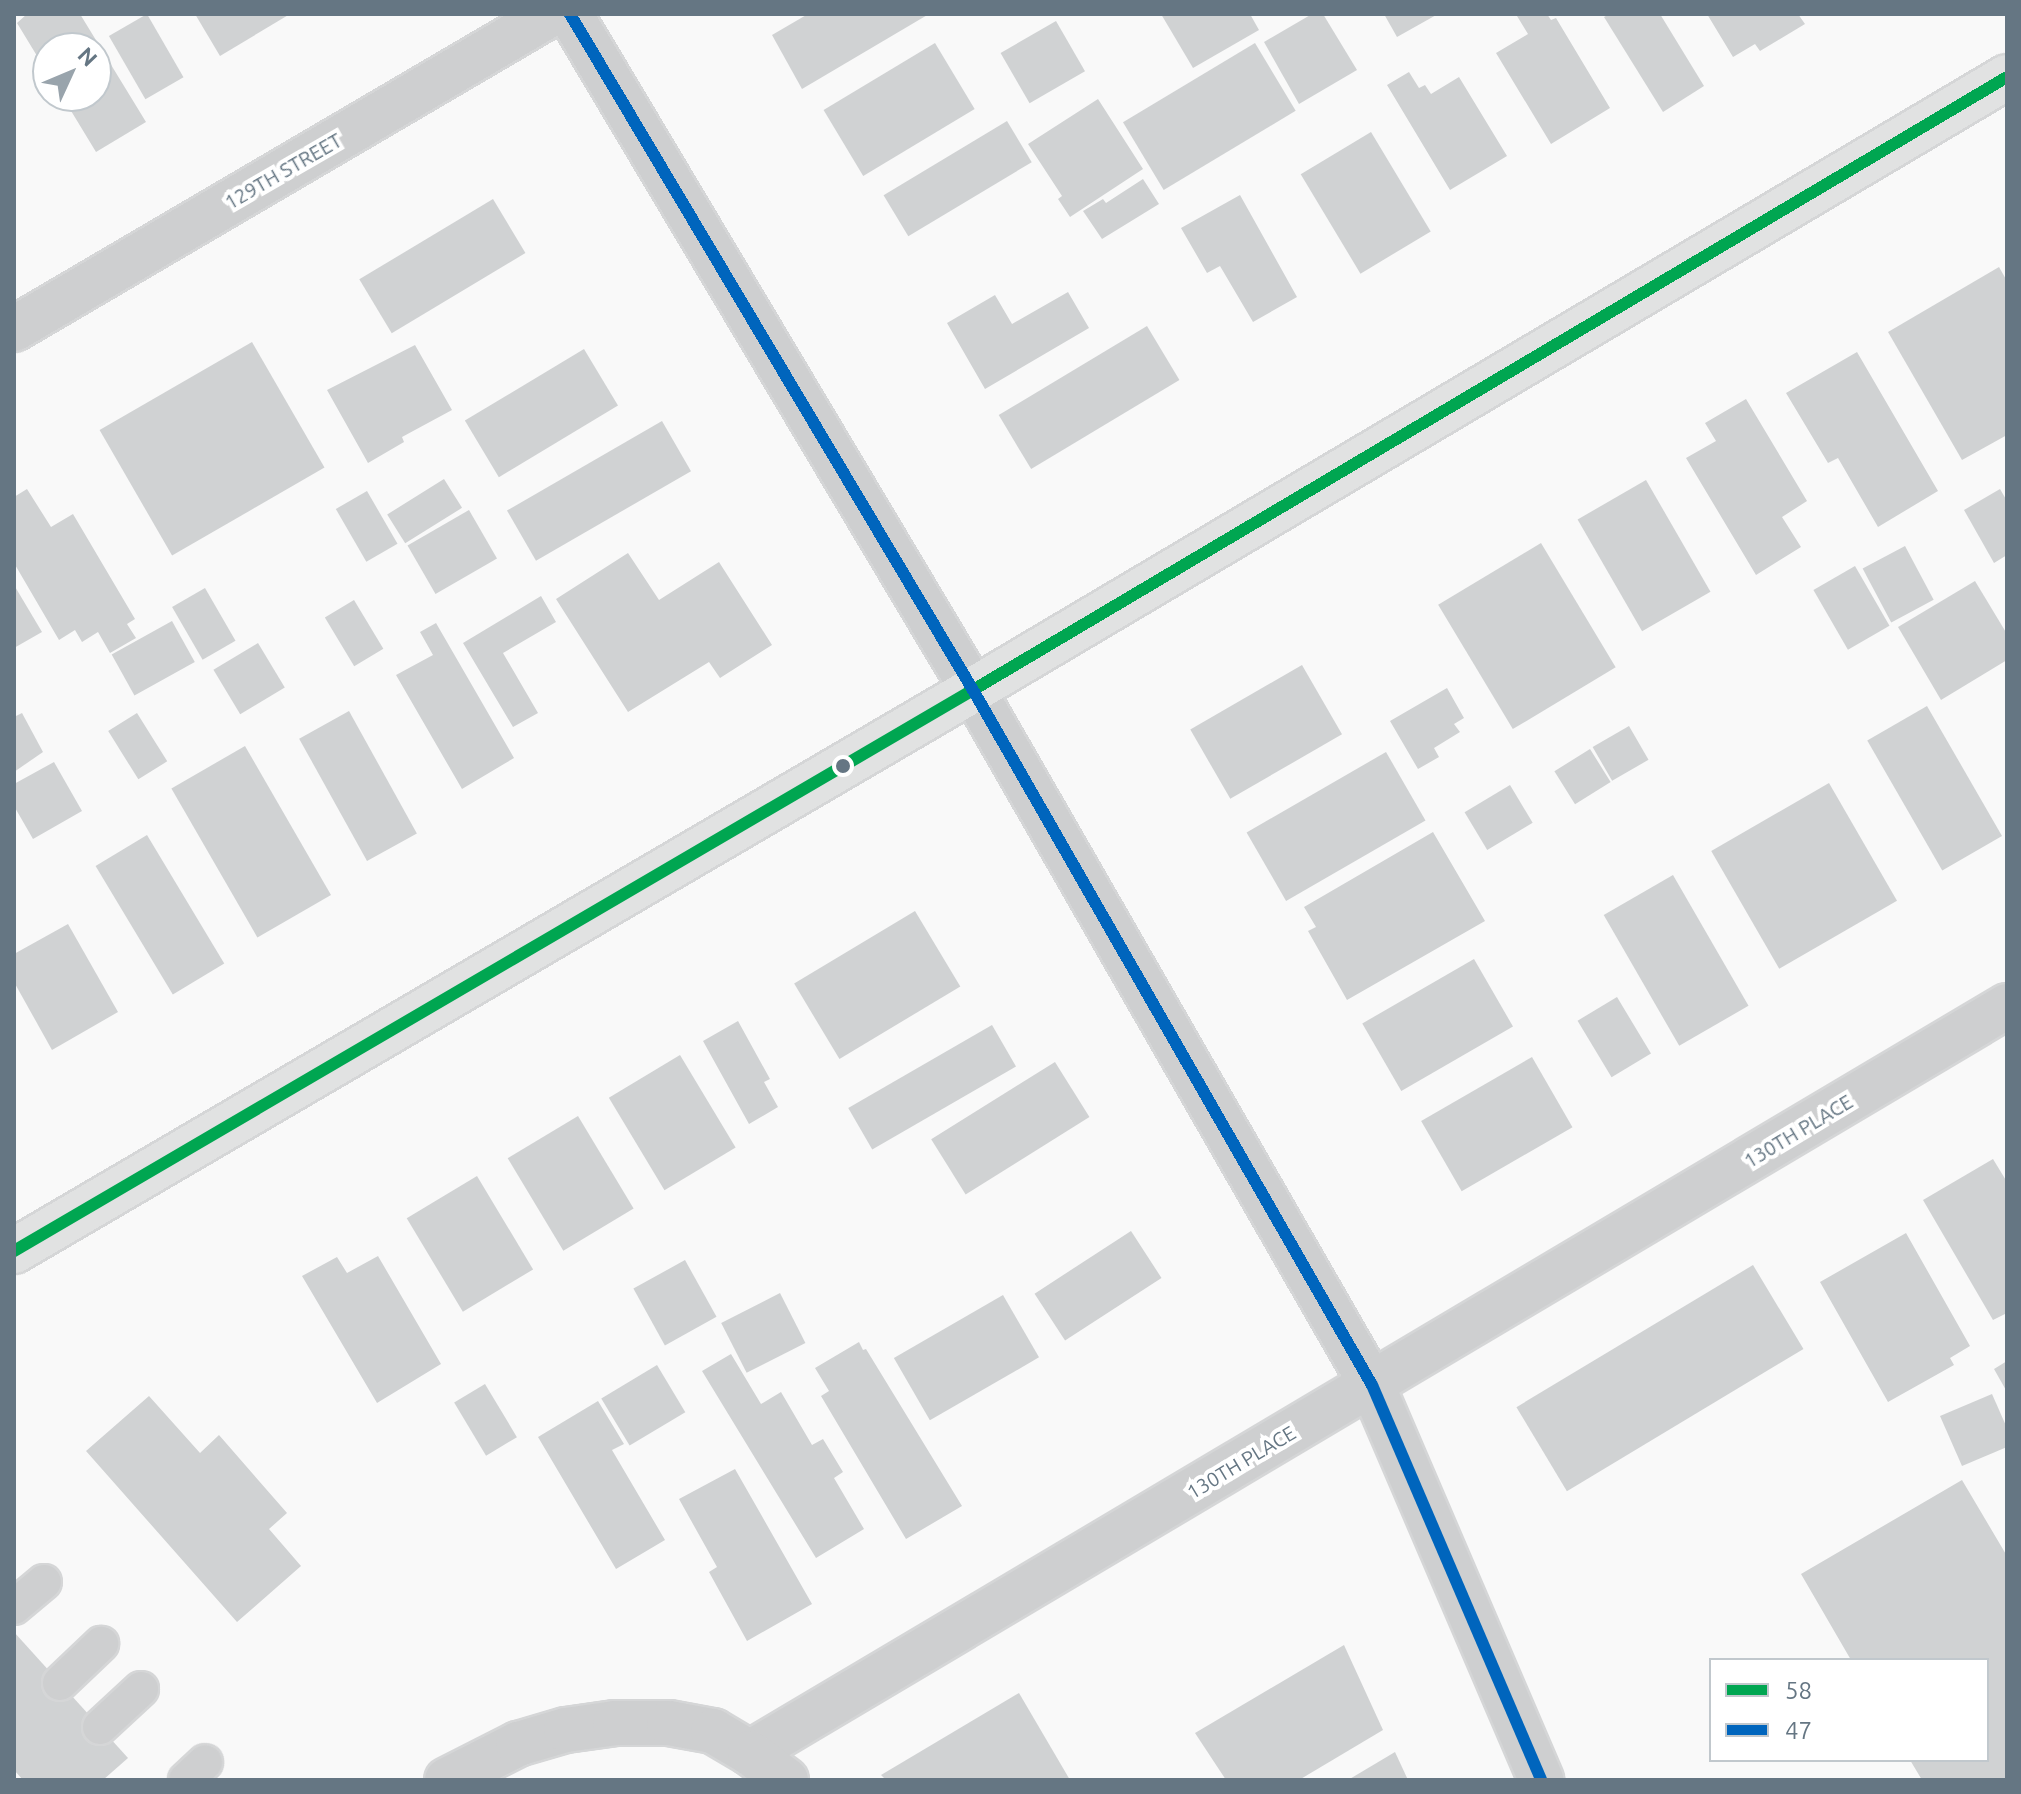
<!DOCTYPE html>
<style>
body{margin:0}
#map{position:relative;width:2021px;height:1794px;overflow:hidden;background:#f9f9f9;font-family:Ubuntu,sans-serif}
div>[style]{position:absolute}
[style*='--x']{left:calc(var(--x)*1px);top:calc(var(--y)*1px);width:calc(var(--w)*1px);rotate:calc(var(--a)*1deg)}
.building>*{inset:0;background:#d0d2d3;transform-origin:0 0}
.roads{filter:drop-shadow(2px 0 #d5d6d7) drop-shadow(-2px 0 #d5d6d7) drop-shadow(0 2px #d5d6d7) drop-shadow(0 -2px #d5d6d7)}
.lane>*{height:34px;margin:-17px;padding:0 17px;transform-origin:17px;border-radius:17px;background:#cecfd0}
.street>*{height:44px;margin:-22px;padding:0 22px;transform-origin:22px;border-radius:22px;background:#cecfd0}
.secondary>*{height:44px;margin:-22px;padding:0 22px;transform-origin:22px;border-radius:22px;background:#e1e2e2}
.bus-1>*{height:12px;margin:-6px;padding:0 6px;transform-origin:6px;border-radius:6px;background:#00a651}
.bus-2>*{height:12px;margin:-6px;padding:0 6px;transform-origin:6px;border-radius:6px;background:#0065bd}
.dots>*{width:22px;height:22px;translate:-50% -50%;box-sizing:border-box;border:4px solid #fff;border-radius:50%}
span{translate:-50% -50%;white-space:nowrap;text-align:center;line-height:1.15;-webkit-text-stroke:8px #fff;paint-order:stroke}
.street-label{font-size:20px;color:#657683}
.frame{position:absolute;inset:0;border:16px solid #657683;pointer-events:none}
.legend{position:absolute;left:1709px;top:1658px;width:280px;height:104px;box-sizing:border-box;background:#fff;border:2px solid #c1c8cd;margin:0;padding:10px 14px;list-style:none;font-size:24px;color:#657683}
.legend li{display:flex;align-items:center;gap:16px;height:40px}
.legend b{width:40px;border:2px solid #c1c8cd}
.north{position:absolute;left:32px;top:32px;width:80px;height:80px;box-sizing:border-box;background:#fff;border:2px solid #c1c8cd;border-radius:50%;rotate:46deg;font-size:22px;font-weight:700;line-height:32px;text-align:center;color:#657683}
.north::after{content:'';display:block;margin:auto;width:28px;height:36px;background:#99a4ac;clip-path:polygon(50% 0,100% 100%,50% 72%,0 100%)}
</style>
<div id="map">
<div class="building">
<i style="clip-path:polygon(27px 14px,80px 14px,146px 122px,96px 152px,62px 96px,96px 96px,96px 48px,48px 48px,48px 74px,17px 23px)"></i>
<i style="left:147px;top:14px;width:73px;height:44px;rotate:60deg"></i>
<i style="clip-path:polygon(195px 14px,290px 14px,220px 56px)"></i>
<i style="clip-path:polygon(808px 14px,929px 14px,802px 89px,772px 35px)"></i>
<i style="clip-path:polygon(1161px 14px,1250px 14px,1259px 30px,1193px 68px)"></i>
<i style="clip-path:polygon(1312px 14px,1323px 14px,1357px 70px,1299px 104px,1264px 42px)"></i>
<i style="clip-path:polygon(1384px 14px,1438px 14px,1397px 37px)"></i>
<i style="clip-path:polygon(1521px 14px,1547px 14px,1551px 20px,1556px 18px,1610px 108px,1551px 144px,1496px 53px,1528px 34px,1517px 16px)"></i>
<i style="clip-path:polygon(1609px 14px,1660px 14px,1704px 86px,1663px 112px,1604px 17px)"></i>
<i style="clip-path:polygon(1707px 14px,1798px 14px,1805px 24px,1760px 51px,1755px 44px,1733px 57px)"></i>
<i style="left:1056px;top:21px;width:58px;height:64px;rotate:60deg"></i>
<i style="left:935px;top:43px;width:77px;height:130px;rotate:59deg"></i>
<i style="left:1255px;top:43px;width:79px;height:154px;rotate:59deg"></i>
<i style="clip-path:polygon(1409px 72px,1419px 88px,1425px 85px,1431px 94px,1459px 77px,1507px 156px,1450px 190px,1387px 85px)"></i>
<i style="clip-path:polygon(1098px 99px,1143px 169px,1070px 217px,1058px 199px,1062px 196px,1028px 144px)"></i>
<i style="left:1007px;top:121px;width:48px;height:144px;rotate:59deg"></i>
<i style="left:1371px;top:132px;width:116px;height:82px;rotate:59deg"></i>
<i style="clip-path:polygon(1143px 179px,1159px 204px,1102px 239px,1083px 211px,1103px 199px,1106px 203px)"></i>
<i style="clip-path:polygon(1240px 195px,1297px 297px,1253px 322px,1220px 266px,1207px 273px,1181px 228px)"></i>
<i style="left:493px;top:199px;width:63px;height:156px;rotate:59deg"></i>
<i style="clip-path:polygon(1999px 267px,2007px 281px,2007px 435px,1962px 460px,1888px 332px)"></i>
<i style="clip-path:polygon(1068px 292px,1089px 328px,985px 389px,947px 323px,995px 295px,1012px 324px)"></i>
<i style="left:1147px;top:326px;width:63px;height:173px;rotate:59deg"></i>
<i style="left:252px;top:342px;width:145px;height:176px;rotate:60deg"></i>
<i style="clip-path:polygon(415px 345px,452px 410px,402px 437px,404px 442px,368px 463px,327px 390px)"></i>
<i style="left:584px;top:349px;width:66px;height:139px;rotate:59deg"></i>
<i style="clip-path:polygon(1857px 352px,1938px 491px,1878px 527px,1838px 458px,1828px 463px,1786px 393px)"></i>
<i style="clip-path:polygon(1746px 399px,1807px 501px,1782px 517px,1801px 547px,1756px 575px,1686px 458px,1716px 441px,1705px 423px)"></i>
<i style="left:662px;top:421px;width:58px;height:179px;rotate:60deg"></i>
<i style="left:444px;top:479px;width:34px;height:67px;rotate:58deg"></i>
<i style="left:1646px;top:480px;width:129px;height:79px;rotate:60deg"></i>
<i style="clip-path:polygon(27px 489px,51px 527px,73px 514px,135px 619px,127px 624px,136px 638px,110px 653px,98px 632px,82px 642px,75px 630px,59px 640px,14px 563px,14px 497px)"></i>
<i style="clip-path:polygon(2000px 489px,2007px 501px,2007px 555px,1994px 563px,1964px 510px)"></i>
<i style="left:367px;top:491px;width:61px;height:36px;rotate:60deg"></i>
<i style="left:469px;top:510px;width:56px;height:71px;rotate:60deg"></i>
<i style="left:1541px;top:543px;width:145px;height:120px;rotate:59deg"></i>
<i style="left:1905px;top:546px;width:61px;height:48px;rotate:62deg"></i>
<i style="clip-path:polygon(628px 553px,659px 600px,719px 562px,772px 645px,720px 678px,709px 662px,628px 712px,556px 599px)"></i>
<i style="left:1855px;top:566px;width:69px;height:48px;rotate:60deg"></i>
<i style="clip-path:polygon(1975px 581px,2007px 634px,2007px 660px,1941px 700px,1898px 627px)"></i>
<i style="clip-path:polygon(14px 585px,42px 632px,14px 648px)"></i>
<i style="left:205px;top:588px;width:61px;height:38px;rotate:60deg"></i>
<i style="clip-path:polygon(541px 596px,556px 622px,503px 653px,538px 713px,513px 727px,463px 643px)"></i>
<i style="left:354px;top:600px;width:57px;height:34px;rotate:59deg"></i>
<i style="left:172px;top:621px;width:47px;height:69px;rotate:61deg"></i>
<i style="clip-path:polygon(436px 623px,514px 758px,462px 789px,396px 675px,433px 655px,420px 632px)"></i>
<i style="left:258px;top:643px;width:52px;height:52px;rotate:59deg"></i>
<i style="left:1302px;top:665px;width:80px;height:129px;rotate:60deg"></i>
<i style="clip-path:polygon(1447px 688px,1464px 718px,1454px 724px,1460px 732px,1434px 748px,1439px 757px,1418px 769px,1390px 721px)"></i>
<i style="left:1927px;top:706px;width:150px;height:69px;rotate:60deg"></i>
<i style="left:349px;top:711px;width:140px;height:57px;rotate:61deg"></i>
<i style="clip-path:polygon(22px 713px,43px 752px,14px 772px,14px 717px)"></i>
<i style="left:137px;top:713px;width:57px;height:34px;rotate:58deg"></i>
<i style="left:1629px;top:726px;width:39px;height:42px;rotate:60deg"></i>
<i style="left:245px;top:746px;width:172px;height:85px;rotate:60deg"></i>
<i style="left:1590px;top:749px;width:39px;height:42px;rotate:58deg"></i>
<i style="left:1386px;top:752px;width:79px;height:161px;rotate:60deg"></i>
<i style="clip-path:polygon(54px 762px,82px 811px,33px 839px,14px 806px,14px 784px)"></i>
<i style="left:1829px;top:783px;width:136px;height:136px;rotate:60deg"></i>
<i style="left:1510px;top:785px;width:44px;height:53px;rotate:59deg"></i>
<i style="clip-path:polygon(1433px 832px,1485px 921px,1347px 1000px,1308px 931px,1316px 927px,1304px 907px)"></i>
<i style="left:147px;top:835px;width:150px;height:60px;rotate:59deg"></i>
<i style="left:1673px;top:875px;width:151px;height:80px;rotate:60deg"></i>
<i style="left:915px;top:911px;width:88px;height:141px;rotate:59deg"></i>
<i style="clip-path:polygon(68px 924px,118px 1012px,52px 1050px,14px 982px,14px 954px)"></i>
<i style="left:1474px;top:959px;width:78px;height:129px;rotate:60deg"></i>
<i style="left:1617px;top:997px;width:66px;height:46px;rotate:59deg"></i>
<i style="clip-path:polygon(738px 1021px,770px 1079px,764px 1082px,778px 1107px,749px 1124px,703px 1041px)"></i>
<i style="left:992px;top:1025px;width:48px;height:166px;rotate:60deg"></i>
<i style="left:680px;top:1055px;width:108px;height:83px;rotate:59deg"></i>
<i style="left:1532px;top:1057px;width:81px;height:128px;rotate:60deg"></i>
<i style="left:1055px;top:1062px;width:65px;height:146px;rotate:58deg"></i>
<i style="left:578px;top:1116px;width:108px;height:82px;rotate:59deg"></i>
<i style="clip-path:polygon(1993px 1159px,2007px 1182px,2007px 1313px,1993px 1320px,1923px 1200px)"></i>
<i style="left:477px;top:1176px;width:109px;height:82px;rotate:59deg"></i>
<i style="left:1131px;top:1231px;width:56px;height:115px;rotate:57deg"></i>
<i style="clip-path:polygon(1906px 1233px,1970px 1346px,1950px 1358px,1954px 1365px,1888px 1402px,1820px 1282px)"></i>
<i style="clip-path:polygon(378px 1256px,441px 1364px,377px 1403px,302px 1276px,337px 1257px,347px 1273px)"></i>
<i style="left:685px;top:1260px;width:65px;height:59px;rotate:61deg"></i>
<i style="left:1753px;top:1265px;width:98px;height:276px;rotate:59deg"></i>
<i style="left:780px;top:1293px;width:56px;height:66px;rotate:63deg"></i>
<i style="left:1003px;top:1295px;width:72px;height:126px;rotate:60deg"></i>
<i style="clip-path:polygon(859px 1342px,863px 1350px,866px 1349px,962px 1506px,906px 1539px,821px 1396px,829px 1391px,815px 1368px)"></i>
<i style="clip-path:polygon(731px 1354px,761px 1404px,781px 1392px,812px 1445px,823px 1439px,843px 1472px,834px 1478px,864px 1529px,816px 1558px,702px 1371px)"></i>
<i style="clip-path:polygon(2007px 1361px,2007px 1392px,1994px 1369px)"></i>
<i style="left:657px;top:1365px;width:55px;height:65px;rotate:59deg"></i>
<i style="left:485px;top:1384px;width:62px;height:36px;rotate:59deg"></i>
<i style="clip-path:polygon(1992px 1394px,2007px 1428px,2007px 1447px,1962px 1466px,1940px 1416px)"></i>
<i style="clip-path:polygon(149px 1396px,200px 1453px,219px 1435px,287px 1513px,269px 1529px,301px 1566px,237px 1622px,86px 1451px)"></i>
<i style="clip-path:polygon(598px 1401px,624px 1444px,612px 1450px,665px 1540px,616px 1569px,538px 1437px)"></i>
<i style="clip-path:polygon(735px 1469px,812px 1604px,747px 1641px,709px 1572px,717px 1567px,679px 1499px)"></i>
<i style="clip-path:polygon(1962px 1480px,2007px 1556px,2007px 1780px,1922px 1780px,1910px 1760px,1987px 1760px,1987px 1660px,1851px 1660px,1801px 1574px)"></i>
<i style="clip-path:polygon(14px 1632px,128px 1758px,103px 1780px,23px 1780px,14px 1770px)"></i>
<i style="clip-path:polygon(1344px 1645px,1383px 1730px,1299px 1780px,1226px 1780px,1195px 1733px)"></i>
<i style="clip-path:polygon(1019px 1693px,1070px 1780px,886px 1780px,881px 1775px)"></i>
<i style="clip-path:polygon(1395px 1752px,1408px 1780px,1348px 1780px)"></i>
</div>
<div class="roads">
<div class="lane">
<i style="--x:14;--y:1607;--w:39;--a:-40"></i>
<i style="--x:60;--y:1683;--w:57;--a:-43.6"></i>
<i style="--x:100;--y:1727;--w:56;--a:-42.8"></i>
<i style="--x:186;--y:1780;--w:26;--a:-43"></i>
</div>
<div class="street">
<i style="--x:570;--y:14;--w:787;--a:59.2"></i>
<i style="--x:973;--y:690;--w:801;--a:60.14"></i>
<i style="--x:1372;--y:1385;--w:430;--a:66.8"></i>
<i style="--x:14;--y:329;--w:623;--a:-30.4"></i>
<i style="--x:750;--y:1753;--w:1462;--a:-30.72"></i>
<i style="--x:447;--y:1780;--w:80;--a:-26.9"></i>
<i style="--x:518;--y:1744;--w:50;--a:-16.3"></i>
<i style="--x:566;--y:1730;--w:49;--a:-8.1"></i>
<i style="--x:615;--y:1723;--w:54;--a:0"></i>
<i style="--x:669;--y:1723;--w:45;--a:10.3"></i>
<i style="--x:713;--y:1731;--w:43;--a:30.7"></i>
<i style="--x:750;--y:1753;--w:45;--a:36.9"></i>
</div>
<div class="secondary">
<i style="--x:14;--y:1251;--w:1111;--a:-30.33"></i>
<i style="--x:973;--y:690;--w:1202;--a:-30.66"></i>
</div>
</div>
<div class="bus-1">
<i style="--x:14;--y:1251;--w:1111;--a:-30.33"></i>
<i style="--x:973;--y:690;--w:1202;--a:-30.66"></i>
</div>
<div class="bus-2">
<i style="--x:570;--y:14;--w:787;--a:59.2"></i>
<i style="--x:973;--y:690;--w:801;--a:60.14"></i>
<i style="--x:1372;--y:1385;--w:430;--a:66.8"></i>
</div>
<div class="dots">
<i style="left:843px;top:766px;background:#657683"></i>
</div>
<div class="street-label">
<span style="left:283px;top:171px;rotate:-30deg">129TH STREET</span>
<span style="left:1798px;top:1131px;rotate:-31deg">130TH PLACE</span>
<span style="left:1241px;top:1462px;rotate:-31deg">130TH PLACE</span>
</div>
<div class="frame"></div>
<ul class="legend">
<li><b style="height:10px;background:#00a651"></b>58</li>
<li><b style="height:10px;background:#0065bd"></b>47</li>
</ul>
<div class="north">N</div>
</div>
